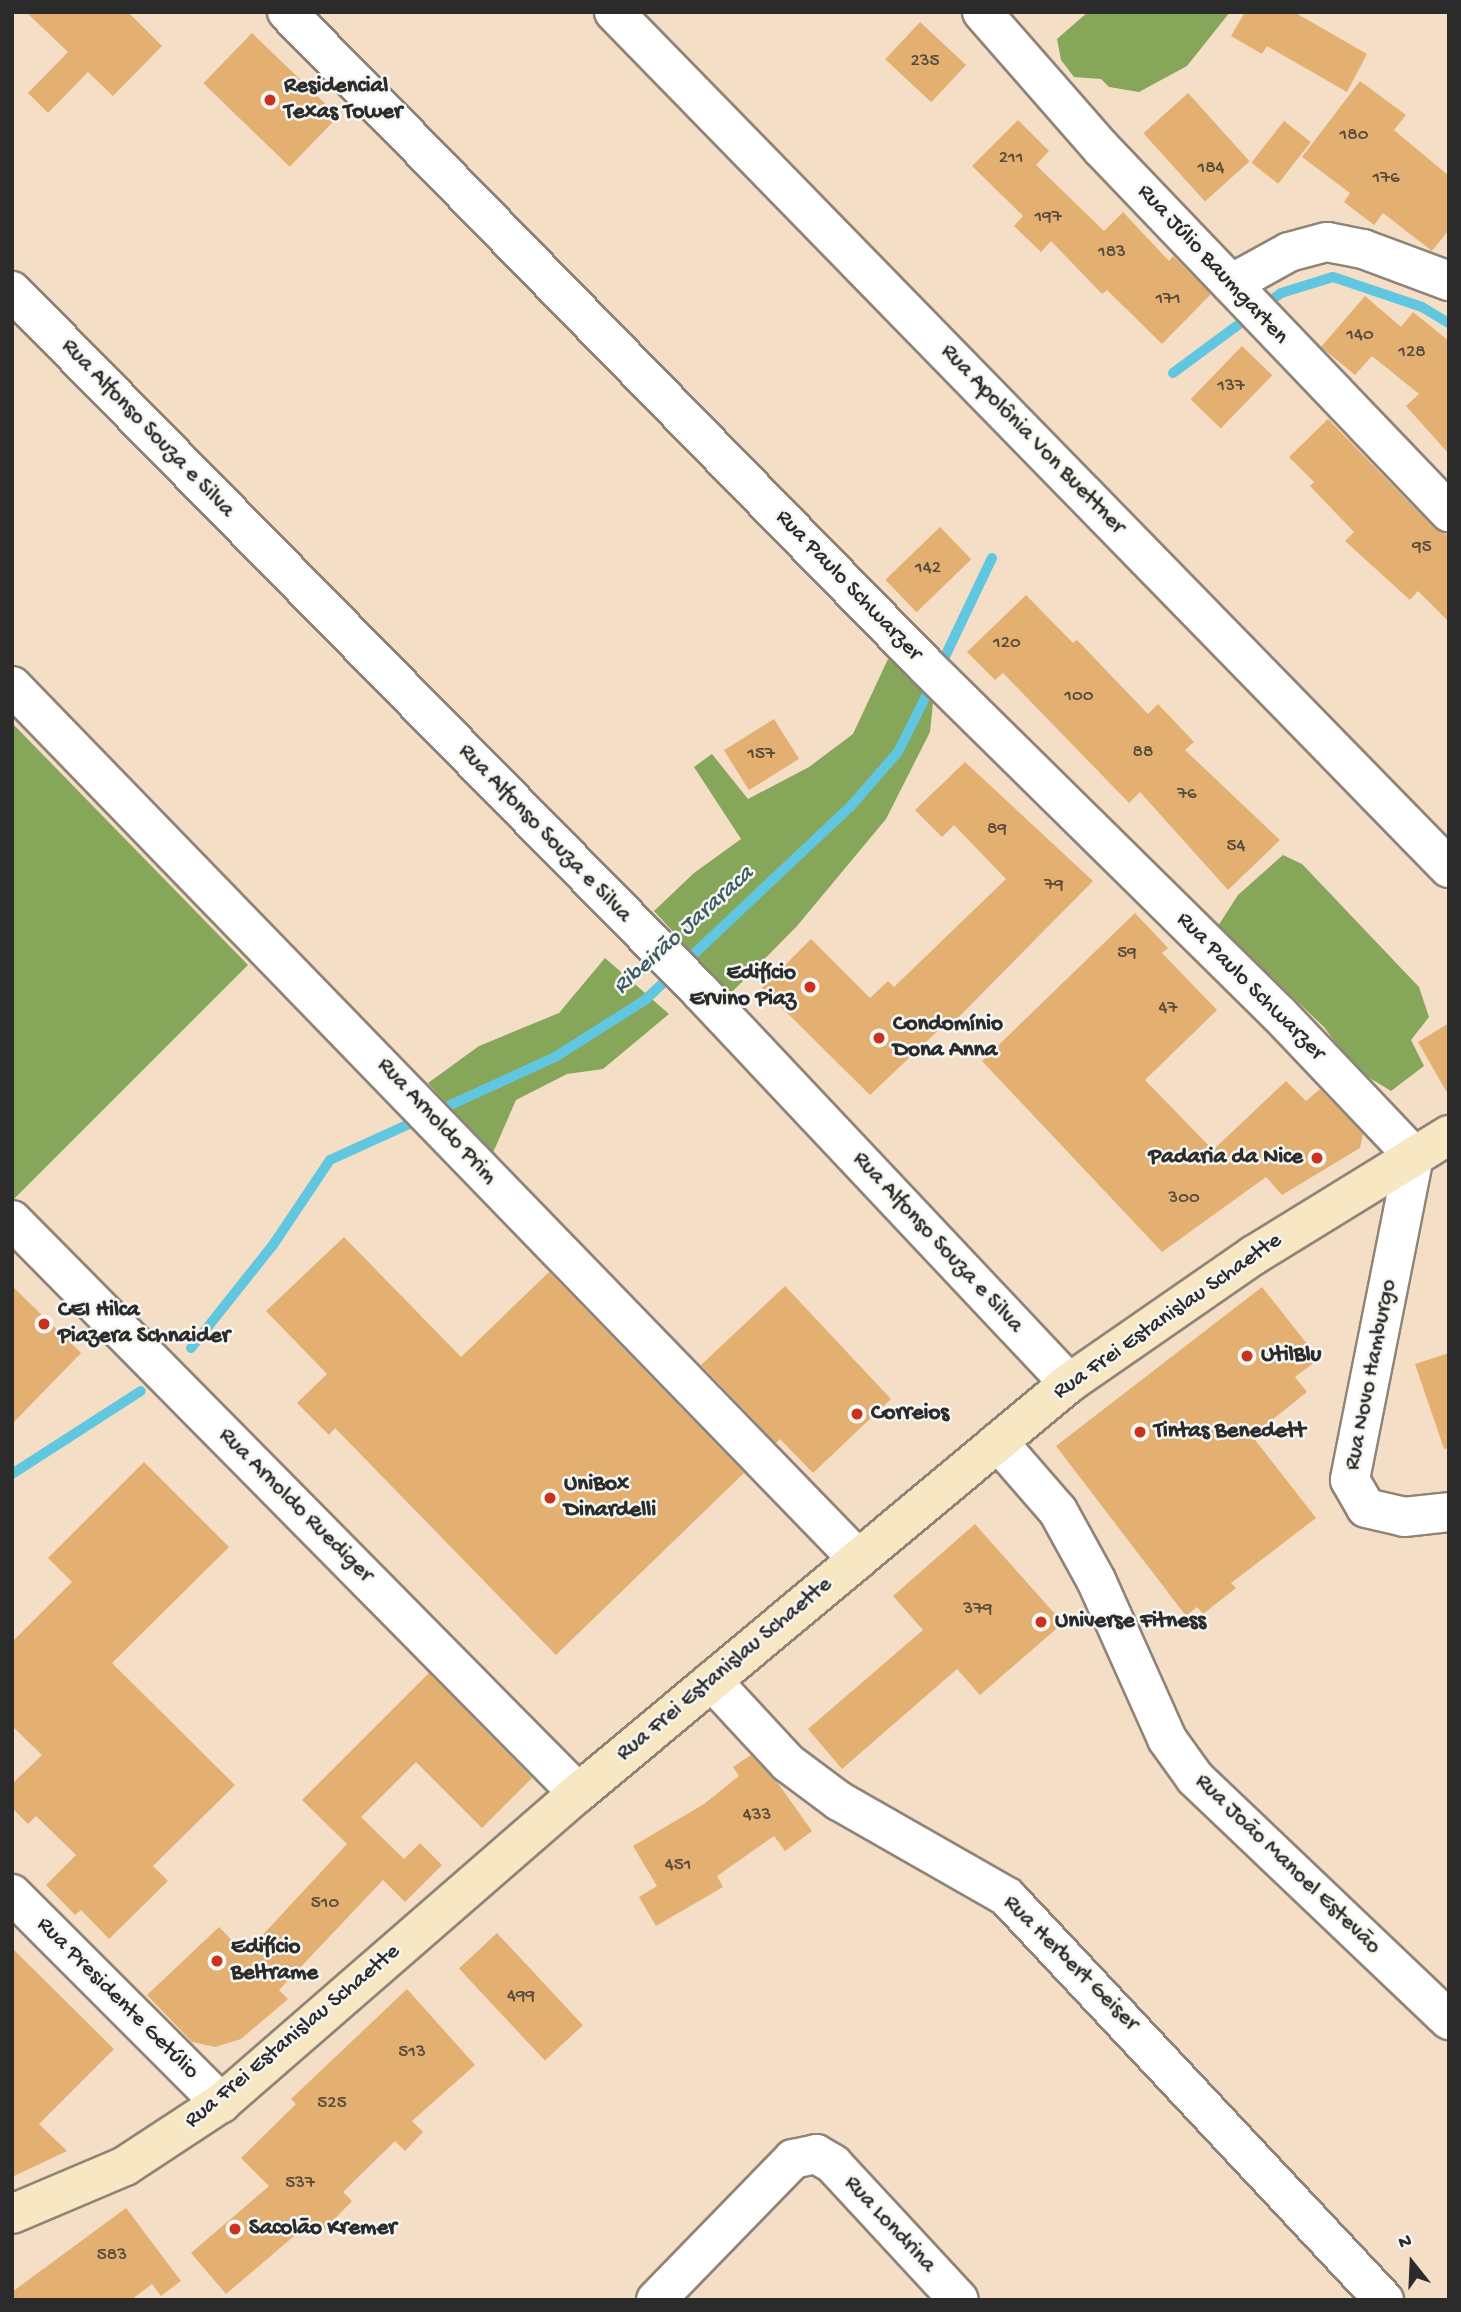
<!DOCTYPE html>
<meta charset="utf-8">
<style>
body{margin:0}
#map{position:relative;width:1461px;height:2312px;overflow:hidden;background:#f4dec5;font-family:"Gochi Hand",sans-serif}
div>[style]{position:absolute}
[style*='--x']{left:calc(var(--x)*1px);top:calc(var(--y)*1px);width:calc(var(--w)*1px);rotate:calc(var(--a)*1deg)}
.forest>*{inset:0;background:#86a65a}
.stream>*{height:10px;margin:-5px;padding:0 5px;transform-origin:5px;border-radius:5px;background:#61c6df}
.building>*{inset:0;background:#e3b072;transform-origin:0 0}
.roads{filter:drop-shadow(2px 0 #908478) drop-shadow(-2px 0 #908478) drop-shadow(0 2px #908478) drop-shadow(0 -2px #908478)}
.minor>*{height:38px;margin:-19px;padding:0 19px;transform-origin:19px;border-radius:19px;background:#fff}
.tertiary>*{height:38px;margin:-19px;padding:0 19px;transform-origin:19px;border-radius:19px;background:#fff}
.secondary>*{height:38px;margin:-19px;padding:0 19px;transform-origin:19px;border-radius:19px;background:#f8e7c3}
.dots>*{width:19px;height:19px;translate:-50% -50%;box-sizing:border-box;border:4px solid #f6f6f2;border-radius:50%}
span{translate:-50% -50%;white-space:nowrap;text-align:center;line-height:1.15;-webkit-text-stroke:5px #f6f6f2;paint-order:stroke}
.number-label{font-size:19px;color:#594c3d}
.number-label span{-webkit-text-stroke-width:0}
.poi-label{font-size:23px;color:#2b2b2b;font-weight:700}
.left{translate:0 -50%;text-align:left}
.right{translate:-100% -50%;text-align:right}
.street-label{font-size:23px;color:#2b2b2b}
.water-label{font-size:24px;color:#3b5a61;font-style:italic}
.frame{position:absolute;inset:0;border:14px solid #2b2b2b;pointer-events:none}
.north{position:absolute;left:1377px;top:2228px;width:70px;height:70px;-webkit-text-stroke:5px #f6f6f2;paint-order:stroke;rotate:342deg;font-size:19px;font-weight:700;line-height:28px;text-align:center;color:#2b2b2b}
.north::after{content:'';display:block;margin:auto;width:24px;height:32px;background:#2b2b2b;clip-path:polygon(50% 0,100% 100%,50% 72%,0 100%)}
</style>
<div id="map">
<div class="forest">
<i style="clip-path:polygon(1088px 12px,1230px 12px,1187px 66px,1139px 92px,1109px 87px,1101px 79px,1074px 77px,1061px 60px,1057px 39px)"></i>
<i style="clip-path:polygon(888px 659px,908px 671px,933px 703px,930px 732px,886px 819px,797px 926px,730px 994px,654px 911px,694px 873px,741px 839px,694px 767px,712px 754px,748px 799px,809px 767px,853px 734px)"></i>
<i style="clip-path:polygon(12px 723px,248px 965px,12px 1201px)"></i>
<i style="clip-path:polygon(1283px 855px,1302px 864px,1419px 987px,1429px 1017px,1411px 1040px,1424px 1066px,1391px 1091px,1355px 1069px,1324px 1027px,1218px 926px,1238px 895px)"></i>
<i style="clip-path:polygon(605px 958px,669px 1014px,603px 1069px,567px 1074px,516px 1100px,492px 1155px,428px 1083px,479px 1046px,559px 1013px)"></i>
</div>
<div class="stream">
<i style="--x:1173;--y:373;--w:134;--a:-36.5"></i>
<i style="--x:1281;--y:293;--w:54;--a:-17.1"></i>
<i style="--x:1333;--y:277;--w:94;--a:18.6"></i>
<i style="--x:1422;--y:307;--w:31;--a:31"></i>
<i style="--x:939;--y:669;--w:123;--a:-64.5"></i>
<i style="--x:435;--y:1112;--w:132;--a:-24.6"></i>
<i style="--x:555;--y:1057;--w:107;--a:-32.3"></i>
<i style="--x:645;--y:1000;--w:282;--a:-43.3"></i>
<i style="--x:850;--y:807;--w:73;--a:-48.9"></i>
<i style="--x:898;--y:752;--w:76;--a:-63.4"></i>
<i style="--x:191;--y:1348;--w:132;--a:-51.5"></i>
<i style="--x:273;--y:1245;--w:102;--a:-56.2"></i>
<i style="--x:330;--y:1160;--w:99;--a:-24.5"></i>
<i style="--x:12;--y:1474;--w:153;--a:-32.8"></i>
</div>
<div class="building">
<i style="clip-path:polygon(26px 12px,128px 12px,162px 46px,113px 96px,88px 72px,48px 113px,28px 93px,68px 52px)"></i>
<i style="clip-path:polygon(1245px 12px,1294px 12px,1367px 54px,1347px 92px,1267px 46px,1262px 54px,1231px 36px)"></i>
<i style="left:920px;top:22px;width:63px;height:51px;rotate:43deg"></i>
<i style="left:252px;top:33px;width:120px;height:70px;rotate:44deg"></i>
<i style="clip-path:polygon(1360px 81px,1406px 115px,1394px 130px,1449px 176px,1449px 230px,1432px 251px,1383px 213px,1374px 225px,1344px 202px,1350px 193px,1302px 157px)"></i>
<i style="left:1188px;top:93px;width:92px;height:60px;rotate:48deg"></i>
<i style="clip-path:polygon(1018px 120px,1049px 151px,1036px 165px,1104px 231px,1123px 212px,1169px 261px,1173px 256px,1211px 294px,1162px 344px,1107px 290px,1102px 294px,1051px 241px,1041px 252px,1014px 226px,1023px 216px,972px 166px)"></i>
<i style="left:1284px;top:121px;width:34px;height:53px;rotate:38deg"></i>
<i style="clip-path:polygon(1365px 296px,1401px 327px,1413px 312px,1449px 341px,1449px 454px,1406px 406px,1419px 394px,1372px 356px,1355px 375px,1321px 347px)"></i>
<i style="left:1242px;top:346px;width:42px;height:74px;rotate:44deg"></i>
<i style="clip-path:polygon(1328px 419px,1433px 527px,1449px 536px,1449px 622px,1418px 591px,1410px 600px,1345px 541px,1354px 532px,1310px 486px,1314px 482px,1289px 457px)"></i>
<i style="left:940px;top:527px;width:45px;height:76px;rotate:46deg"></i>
<i style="clip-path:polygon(1026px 595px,1073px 643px,1077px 640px,1148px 714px,1158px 704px,1194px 742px,1185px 750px,1280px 840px,1228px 890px,1140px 792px,1129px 803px,1003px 673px,995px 680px,967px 652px)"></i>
<i style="left:774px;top:719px;width:47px;height:59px;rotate:58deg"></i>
<i style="clip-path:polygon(965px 762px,1093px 881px,949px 1027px,946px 1023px,870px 1095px,762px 988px,811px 939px,870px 998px,888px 981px,894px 987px,1006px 879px,954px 825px,942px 837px,915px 810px)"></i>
<i style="clip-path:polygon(1135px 913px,1168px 948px,1162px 953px,1217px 1010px,1145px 1080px,1213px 1150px,1286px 1081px,1306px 1101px,1320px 1089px,1363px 1134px,1360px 1148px,1282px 1195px,1266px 1177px,1162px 1252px,982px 1061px)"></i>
<i style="clip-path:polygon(1449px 1023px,1449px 1096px,1418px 1042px)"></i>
<i style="clip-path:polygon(344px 1237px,461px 1357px,549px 1272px,744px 1473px,556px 1655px,335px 1428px,329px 1435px,297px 1403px,327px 1374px,266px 1311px)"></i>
<i style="clip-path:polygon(12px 1286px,81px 1353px,12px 1424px)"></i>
<i style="clip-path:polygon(785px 1286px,891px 1399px,813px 1473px,780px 1439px,776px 1443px,701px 1365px)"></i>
<i style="clip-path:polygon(1262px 1287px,1319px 1359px,1295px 1377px,1307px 1392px,1252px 1436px,1316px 1518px,1231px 1583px,1236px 1588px,1203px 1614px,1197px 1607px,1186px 1616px,1056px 1446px)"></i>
<i style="clip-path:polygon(1449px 1353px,1449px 1448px,1444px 1449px,1415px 1364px)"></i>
<i style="clip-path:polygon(144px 1462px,229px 1547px,112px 1663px,235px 1785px,153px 1866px,168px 1881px,109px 1939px,81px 1910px,75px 1915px,46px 1885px,76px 1855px,36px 1816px,28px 1824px,12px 1808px,12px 1784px,42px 1755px,12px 1726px,12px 1642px,72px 1582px,48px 1558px)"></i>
<i style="clip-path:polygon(975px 1524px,1063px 1623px,980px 1695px,957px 1669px,842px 1769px,808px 1729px,923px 1630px,893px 1596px)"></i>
<i style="clip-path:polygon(429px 1673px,532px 1778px,482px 1828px,416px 1762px,361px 1817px,404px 1859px,420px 1843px,442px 1865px,405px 1902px,383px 1880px,279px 1990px,288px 1999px,241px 2039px,215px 2047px,192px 2042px,147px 1995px,219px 1927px,245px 1954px,347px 1844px,302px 1800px)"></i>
<i style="clip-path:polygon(751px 1755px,777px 1782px,812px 1831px,785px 1851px,774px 1836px,717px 1876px,723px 1887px,656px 1926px,639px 1897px,657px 1886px,633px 1846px,704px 1804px,739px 1776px,733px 1767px)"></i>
<i style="left:497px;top:1933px;width:126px;height:52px;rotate:47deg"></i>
<i style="clip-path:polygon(12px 1948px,114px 2049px,39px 2124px,67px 2151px,12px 2177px)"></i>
<i style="clip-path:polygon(407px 1989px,475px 2065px,412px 2121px,423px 2132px,405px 2151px,395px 2141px,343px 2192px,352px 2201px,318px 2236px,307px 2225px,226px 2294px,191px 2253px,269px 2186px,241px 2158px,296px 2104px,291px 2099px)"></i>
<i style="clip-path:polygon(126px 2208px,181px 2281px,161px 2296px,152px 2284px,131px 2300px,12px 2300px,12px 2292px)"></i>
</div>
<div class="roads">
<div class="minor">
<i style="--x:287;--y:12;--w:914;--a:45.66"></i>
<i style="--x:926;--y:666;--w:497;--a:44.6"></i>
<i style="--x:1280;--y:1015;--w:195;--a:46.5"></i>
<i style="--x:1414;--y:1156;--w:330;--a:101.2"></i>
<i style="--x:1350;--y:1480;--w:32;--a:60"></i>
<i style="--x:1366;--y:1508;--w:39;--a:13"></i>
<i style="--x:1404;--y:1517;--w:45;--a:-6.3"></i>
<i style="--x:614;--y:12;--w:1196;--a:45.71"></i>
<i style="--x:1231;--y:284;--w:66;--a:-28.9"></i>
<i style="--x:1289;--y:252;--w:39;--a:-15"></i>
<i style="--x:1327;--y:242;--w:37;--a:11"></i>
<i style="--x:1363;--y:249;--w:92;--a:20.4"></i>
<i style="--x:12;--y:291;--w:980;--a:45.5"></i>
<i style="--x:699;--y:990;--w:540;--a:46.73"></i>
<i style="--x:12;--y:686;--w:1216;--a:45.9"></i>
<i style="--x:12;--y:1220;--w:805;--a:45.35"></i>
<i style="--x:998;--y:1442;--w:91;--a:49"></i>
<i style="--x:1058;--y:1511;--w:79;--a:61.2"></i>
<i style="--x:1096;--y:1580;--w:174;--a:65.9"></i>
<i style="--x:1167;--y:1739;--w:48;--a:54.3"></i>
<i style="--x:1195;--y:1778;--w:351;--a:43.6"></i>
<i style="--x:712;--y:1681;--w:112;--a:47.2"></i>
<i style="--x:788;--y:1763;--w:64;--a:36.7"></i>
<i style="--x:839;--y:1801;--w:193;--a:29.7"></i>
<i style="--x:1007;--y:1897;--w:552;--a:46.91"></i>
<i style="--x:12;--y:1894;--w:296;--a:45"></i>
<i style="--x:656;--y:2300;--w:197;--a:-45.8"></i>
<i style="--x:793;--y:2159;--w:24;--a:-12"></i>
<i style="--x:816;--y:2154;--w:20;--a:30"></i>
<i style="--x:833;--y:2164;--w:185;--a:47.2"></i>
</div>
<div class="tertiary">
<i style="--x:982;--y:12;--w:181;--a:48.8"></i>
<i style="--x:1101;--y:148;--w:504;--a:46.29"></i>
</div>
<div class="secondary">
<i style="--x:12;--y:2214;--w:123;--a:-23"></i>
<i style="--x:125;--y:2166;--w:115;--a:-33.3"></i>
<i style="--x:221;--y:2103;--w:473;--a:-41"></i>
<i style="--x:578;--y:1793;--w:640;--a:-39.86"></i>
<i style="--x:1069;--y:1383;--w:225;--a:-34.7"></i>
<i style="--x:1254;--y:1255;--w:229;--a:-31.6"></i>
</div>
</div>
<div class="dots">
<i style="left:270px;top:100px;background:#c8321e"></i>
<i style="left:810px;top:987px;background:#c8321e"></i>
<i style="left:879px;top:1038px;background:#c8321e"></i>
<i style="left:1317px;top:1158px;background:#c8321e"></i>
<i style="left:44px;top:1324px;background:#c8321e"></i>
<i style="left:1247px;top:1356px;background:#c8321e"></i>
<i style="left:857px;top:1414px;background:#c8321e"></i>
<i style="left:1140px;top:1432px;background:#c8321e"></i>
<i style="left:550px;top:1498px;background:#c8321e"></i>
<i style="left:1041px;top:1622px;background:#c8321e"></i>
<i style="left:217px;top:1961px;background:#c8321e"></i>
<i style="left:235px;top:2229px;background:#c8321e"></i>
</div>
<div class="number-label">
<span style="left:925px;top:62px">235</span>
<span style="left:1354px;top:136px">180</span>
<span style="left:1011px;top:159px">211</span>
<span style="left:1211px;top:169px">184</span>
<span style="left:1386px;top:179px">176</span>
<span style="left:1048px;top:218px">197</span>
<span style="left:1112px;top:253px">183</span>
<span style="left:1168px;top:300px">171</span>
<span style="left:1360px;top:336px">140</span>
<span style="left:1412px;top:353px">128</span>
<span style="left:1231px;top:387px">137</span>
<span style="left:1422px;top:548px">95</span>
<span style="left:928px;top:569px">142</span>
<span style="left:1007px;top:644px">120</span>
<span style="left:1079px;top:697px">100</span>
<span style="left:1143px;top:753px">88</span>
<span style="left:761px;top:755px">157</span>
<span style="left:1187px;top:795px">76</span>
<span style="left:997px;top:830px">89</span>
<span style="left:1236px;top:847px">54</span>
<span style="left:1054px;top:886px">79</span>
<span style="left:1127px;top:954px">59</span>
<span style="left:1168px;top:1009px">47</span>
<span style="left:1184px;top:1199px">300</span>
<span style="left:978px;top:1610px">379</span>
<span style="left:757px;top:1816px">433</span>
<span style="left:678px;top:1866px">451</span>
<span style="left:325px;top:1904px">510</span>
<span style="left:521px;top:1997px">499</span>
<span style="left:412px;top:2053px">513</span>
<span style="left:332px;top:2104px">525</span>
<span style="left:300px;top:2184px">537</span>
<span style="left:112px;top:2256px">583</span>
</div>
<div class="poi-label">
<span class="left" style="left:284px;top:100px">Residencial<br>Texas Tower</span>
<span class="right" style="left:796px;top:987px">Edifício<br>Ervino Piaz</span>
<span class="left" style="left:893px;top:1038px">Condomínio<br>Dona Anna</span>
<span class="right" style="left:1303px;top:1158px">Padaria da Nice</span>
<span class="left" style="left:58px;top:1324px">CEI Hilca<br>Piazera Schnaider</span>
<span class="left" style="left:1261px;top:1356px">UtilBlu</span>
<span class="left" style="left:871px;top:1414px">Correios</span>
<span class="left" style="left:1154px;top:1432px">Tintas Benedett</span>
<span class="left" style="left:564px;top:1498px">UniBox<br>Dinardelli</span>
<span class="left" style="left:1055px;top:1622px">Universe Fitness</span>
<span class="left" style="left:231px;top:1961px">Edifício<br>Beltrame</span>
<span class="left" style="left:249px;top:2229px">Sacolão Kremer</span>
</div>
<div class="street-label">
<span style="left:1212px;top:265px;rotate:47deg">Rua Júlio Baumgarten</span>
<span style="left:147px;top:429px;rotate:46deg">Rua Alfonso Souza e Silva</span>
<span style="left:1032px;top:440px;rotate:46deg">Rua Apolônia Von Buettner</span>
<span style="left:848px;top:586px;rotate:46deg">Rua Paulo Schwarzer</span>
<span style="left:544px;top:834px;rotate:46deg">Rua Alfonso Souza e Silva</span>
<span style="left:1250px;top:987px;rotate:45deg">Rua Paulo Schwarzer</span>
<span style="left:436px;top:1122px;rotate:47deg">Rua Arnoldo Prim</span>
<span style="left:937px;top:1243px;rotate:47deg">Rua Alfonso Souza e Silva</span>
<span style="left:1168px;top:1317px;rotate:-35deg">Rua Frei Estanislau Schaette</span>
<span style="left:1372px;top:1375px;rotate:-79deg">Rua Novo Hamburgo</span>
<span style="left:295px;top:1506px;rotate:45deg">Rua Arnoldo Ruediger</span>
<span style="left:725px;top:1670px;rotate:-40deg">Rua Frei Estanislau Schaette</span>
<span style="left:1287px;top:1865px;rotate:44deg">Rua João Manoel Estevão</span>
<span style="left:1070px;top:1964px;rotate:45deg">Rua Herbert Geiser</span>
<span style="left:117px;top:1999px;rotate:45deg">Rua Presidente Getúlio</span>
<span style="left:293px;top:2037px;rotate:-40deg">Rua Frei Estanislau Schaette</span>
<span style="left:889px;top:2225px;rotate:47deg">Rua Londrina</span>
</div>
<div class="water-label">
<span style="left:684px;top:931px;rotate:-42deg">Ribeirão Jararaca</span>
</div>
<div class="frame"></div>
<div class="north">N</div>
</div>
